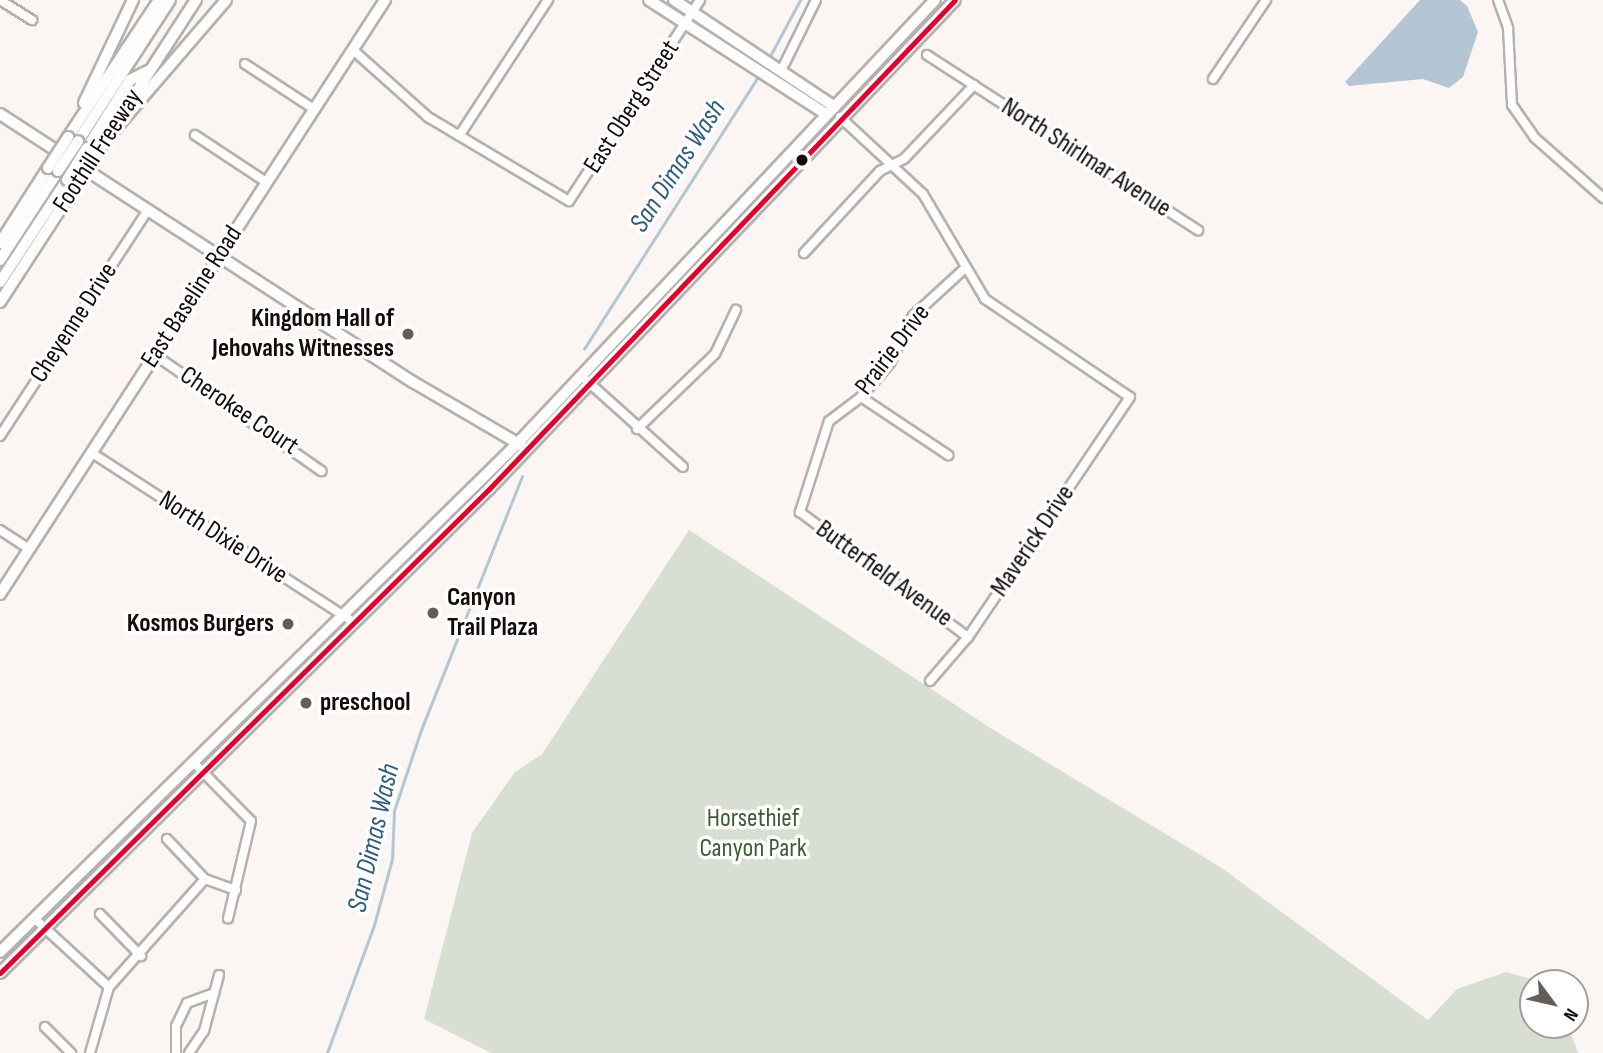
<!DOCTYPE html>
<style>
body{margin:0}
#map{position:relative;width:1603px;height:1053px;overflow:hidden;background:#fbf6f4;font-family:"Sofia Sans Condensed",sans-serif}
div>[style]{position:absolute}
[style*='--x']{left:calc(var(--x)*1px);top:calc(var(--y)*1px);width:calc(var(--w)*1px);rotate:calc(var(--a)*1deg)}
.green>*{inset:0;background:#d8dfd2}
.water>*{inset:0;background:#b4c6d4}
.stream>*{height:2.5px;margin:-1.25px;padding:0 1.25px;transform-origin:1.25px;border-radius:1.25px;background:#b4c6d4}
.roads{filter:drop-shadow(2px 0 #b6b0ae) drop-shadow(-2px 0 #b6b0ae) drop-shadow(0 2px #b6b0ae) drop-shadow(0 -2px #b6b0ae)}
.minor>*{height:8px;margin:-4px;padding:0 4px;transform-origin:4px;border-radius:4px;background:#fefefd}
.major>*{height:10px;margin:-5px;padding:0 5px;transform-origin:5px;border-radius:5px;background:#fefefd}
.highway>*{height:10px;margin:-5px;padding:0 5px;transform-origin:5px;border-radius:5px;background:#fefefd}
.bridges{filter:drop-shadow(2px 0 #b6b0ae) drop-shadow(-2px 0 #b6b0ae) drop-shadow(0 2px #b6b0ae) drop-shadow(0 -2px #b6b0ae)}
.highway-bridge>*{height:10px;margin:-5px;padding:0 5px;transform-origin:5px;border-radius:5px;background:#fefefd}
.bus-1>*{height:5px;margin:-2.5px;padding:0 2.5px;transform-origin:2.5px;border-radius:2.5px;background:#e4002b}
.dots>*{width:19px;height:19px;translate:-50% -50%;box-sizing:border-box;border:4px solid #fff;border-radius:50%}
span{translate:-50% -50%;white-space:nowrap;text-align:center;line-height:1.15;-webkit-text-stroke:7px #fff;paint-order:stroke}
.street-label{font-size:26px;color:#130c09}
.poi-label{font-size:26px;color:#130c09;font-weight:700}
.right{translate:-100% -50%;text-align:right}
.left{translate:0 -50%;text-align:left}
.park-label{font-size:26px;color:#3d5c32}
.water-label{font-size:28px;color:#2e5d7e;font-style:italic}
.north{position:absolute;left:1519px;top:969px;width:70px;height:70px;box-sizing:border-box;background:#fff;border:2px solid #a19e9d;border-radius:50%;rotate:123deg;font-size:19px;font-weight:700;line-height:28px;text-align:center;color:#130c09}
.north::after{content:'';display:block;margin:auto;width:24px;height:32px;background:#645e5b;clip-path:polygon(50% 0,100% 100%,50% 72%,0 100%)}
</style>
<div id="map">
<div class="green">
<i style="clip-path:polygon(689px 530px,992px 729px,1222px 868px,1428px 1020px,1457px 989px,1506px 972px,1545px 983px,1533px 983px,1533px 1025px,1568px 1025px,1578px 1053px,491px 1053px,424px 1019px,472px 833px,515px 772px,542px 754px)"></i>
</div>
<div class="water">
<i style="clip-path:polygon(1420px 0,1460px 0,1467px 6px,1478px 32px,1463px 77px,1449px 88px,1423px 79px,1349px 86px,1345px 82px)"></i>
</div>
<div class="stream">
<i style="--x:768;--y:60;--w:68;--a:-61.9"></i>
<i style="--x:584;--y:349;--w:325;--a:-57.4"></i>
<i style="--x:327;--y:1053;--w:136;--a:-69.8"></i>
<i style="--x:374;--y:925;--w:68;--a:-74.7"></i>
<i style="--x:392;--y:859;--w:48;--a:-87.6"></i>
<i style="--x:394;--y:811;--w:85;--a:-71.6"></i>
<i style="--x:421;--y:730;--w:273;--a:-68.3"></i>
</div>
<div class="roads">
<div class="minor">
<i style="--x:0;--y:0;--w:38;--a:32"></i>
<i style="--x:1498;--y:0;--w:30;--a:70"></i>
<i style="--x:1508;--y:28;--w:77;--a:87"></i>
<i style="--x:1512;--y:105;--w:40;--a:55.1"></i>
<i style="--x:1535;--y:138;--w:91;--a:41.4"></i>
<i style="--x:353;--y:50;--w:101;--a:41.8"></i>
<i style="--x:428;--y:117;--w:164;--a:30.8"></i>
<i style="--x:569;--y:201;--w:240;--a:-56.9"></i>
<i style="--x:927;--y:55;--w:323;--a:32.9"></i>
<i style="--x:245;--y:64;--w:82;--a:33.1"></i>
<i style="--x:782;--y:69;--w:77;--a:-63.8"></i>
<i style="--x:1213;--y:79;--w:95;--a:-56.1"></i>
<i style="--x:840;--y:117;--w:113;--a:42.9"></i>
<i style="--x:923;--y:194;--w:122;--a:59.4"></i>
<i style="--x:985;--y:299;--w:175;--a:34.1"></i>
<i style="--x:1130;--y:397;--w:290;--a:124"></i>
<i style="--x:968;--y:637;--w:58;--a:130.8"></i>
<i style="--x:195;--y:135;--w:85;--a:33.5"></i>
<i style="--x:459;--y:136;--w:163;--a:-56.8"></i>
<i style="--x:804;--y:253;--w:112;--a:-47.2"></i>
<i style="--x:880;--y:171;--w:27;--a:-27"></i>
<i style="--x:904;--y:159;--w:102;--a:-46.6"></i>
<i style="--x:963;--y:270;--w:68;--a:137.4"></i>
<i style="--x:913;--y:316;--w:52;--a:116.1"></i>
<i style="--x:890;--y:363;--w:45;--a:130.5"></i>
<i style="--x:861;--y:397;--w:40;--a:143"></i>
<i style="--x:829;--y:421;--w:96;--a:107.7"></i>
<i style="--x:800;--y:512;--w:209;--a:36.7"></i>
<i style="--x:155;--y:355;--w:203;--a:34.9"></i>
<i style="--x:586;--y:380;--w:130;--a:41.9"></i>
<i style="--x:861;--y:397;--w:105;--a:33.7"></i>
<i style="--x:637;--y:429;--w:108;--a:-43.9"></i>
<i style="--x:715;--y:354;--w:49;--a:-64.5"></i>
<i style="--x:0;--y:436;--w:270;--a:-56.8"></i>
<i style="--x:92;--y:453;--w:311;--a:32.9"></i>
<i style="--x:0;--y:530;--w:35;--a:33"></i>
<i style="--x:194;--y:763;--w:81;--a:45.5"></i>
<i style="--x:251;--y:821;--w:100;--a:103.3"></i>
<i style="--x:167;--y:839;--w:55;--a:46.5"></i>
<i style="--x:205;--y:879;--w:33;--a:20"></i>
<i style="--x:100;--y:914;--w:59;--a:45.7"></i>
<i style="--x:35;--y:919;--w:100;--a:42.6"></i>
<i style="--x:45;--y:1027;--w:37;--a:45"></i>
<i style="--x:90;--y:1053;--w:69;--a:-73.9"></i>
<i style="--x:109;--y:987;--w:144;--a:-48.4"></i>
<i style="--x:176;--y:1053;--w:27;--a:-90"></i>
<i style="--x:176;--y:1026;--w:25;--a:-64"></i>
<i style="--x:187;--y:1003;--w:29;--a:-20"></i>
<i style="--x:189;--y:1053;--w:27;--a:-56"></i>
<i style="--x:204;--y:1031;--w:58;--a:-75"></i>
</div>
<div class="major">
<i style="--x:649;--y:0;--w:211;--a:32.8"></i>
<i style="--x:674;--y:0;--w:193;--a:33.6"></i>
<i style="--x:0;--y:114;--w:492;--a:33"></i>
<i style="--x:413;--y:382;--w:125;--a:30.3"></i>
<i style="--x:0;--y:594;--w:708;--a:-57.05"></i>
<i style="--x:0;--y:952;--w:726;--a:-44.5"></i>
<i style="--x:518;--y:443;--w:608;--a:-46.73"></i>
<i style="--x:0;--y:973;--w:688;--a:-44.71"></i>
<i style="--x:489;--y:489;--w:675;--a:-46.38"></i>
</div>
<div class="highway">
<i style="--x:84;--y:103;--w:114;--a:-64.6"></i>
<i style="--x:68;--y:137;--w:164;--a:-56.4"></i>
<i style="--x:78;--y:141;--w:168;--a:-56.9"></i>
<i style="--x:104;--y:142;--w:187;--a:-49.3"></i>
<i style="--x:87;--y:148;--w:80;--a:-57.7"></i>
<i style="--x:130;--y:80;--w:20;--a:-27"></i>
<i style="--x:95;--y:156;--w:186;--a:-57.1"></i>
<i style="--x:0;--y:243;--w:89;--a:-57.4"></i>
<i style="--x:0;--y:260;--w:106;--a:-56.9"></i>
<i style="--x:0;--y:282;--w:122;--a:-56.7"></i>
<i style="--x:0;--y:302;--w:140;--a:-57"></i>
</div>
</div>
<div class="bridges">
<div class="highway-bridge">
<i style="--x:48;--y:168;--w:37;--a:-57"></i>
<i style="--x:58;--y:171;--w:36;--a:-56"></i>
<i style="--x:67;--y:180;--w:38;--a:-58"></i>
<i style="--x:76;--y:185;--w:35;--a:-57"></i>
</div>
</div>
<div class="bus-1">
<i style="--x:0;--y:973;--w:688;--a:-44.71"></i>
<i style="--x:489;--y:489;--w:675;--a:-46.38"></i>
</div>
<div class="dots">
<i style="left:802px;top:160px;background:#130c09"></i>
<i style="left:408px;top:334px;background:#645e5b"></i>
<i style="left:433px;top:613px;background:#645e5b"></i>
<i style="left:288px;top:624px;background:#645e5b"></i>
<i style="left:306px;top:703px;background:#645e5b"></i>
</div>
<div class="street-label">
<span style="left:632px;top:107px;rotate:-57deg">East Oberg Street</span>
<span style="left:98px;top:151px;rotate:-57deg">Foothill Freeway</span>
<span style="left:1086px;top:158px;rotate:33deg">North Shirlmar Avenue</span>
<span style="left:192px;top:297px;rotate:-57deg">East Baseline Road</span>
<span style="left:74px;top:323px;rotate:-57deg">Cheyenne Drive</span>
<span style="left:893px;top:350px;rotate:-53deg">Prairie Drive</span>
<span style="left:239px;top:411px;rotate:34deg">Cherokee Court</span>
<span style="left:223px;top:538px;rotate:33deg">North Dixie Drive</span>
<span style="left:1033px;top:541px;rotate:-56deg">Maverick Drive</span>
<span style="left:884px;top:574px;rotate:36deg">Butterfield Avenue</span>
</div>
<div class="poi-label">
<span class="right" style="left:394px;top:334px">Kingdom Hall of<br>Jehovahs Witnesses</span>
<span class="left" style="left:447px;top:613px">Canyon<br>Trail Plaza</span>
<span class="right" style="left:274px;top:624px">Kosmos Burgers</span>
<span class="left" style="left:320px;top:703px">preschool</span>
</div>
<div class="park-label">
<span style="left:753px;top:834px">Horsethief<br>Canyon Park</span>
</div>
<div class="water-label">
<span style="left:678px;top:166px;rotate:-57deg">San Dimas Wash</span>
<span style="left:374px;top:838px;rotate:-77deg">San Dimas Wash</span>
</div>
<div class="north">N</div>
</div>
